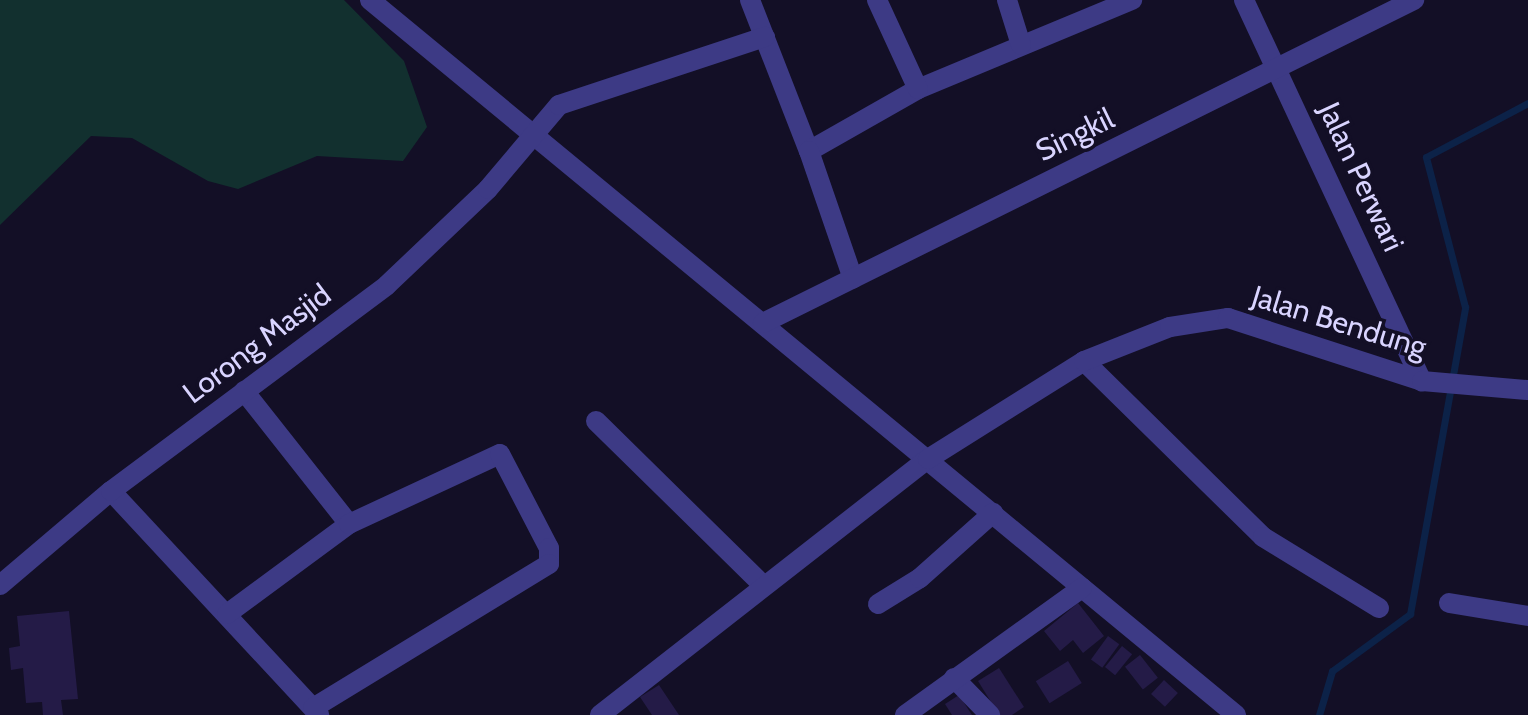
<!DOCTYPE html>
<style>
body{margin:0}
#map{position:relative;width:1528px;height:715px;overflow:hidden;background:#130f26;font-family:Cabin,sans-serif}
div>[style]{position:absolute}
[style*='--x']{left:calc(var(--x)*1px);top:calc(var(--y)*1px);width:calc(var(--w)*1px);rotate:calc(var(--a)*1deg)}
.green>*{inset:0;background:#12302f}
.stream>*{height:7px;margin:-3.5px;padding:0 3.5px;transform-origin:3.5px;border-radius:3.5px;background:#0c2248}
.building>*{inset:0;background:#241b47;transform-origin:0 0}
.minor>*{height:20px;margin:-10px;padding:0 10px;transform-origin:10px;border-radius:10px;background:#3d3a85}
span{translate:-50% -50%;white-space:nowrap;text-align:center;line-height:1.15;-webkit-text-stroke:7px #130f26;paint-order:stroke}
.street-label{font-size:30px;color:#d9d4ff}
</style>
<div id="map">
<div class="green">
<i style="clip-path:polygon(0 0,344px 0,404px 61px,427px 127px,403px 161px,317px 156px,238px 189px,208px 181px,132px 138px,91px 136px,0 225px)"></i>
</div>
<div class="stream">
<i style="--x:1319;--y:715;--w:46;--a:-73.5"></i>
<i style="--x:1332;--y:671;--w:97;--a:-36.2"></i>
<i style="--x:1410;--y:614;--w:312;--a:-79.8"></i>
<i style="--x:1465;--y:307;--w:155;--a:-104.6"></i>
<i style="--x:1426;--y:157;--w:115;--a:-27.9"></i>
</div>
<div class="building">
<i style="clip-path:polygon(1078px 603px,1104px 636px,1083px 653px,1073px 640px,1060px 651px,1044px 631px)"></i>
<i style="clip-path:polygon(69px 611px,78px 699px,61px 700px,63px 715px,43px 715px,42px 702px,26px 703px,23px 668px,11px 670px,9px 648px,20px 646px,17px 616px)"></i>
<i style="left:1108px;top:636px;width:14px;height:29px;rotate:36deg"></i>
<i style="left:1122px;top:646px;width:13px;height:27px;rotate:39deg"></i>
<i style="left:1140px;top:655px;width:29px;height:19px;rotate:52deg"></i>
<i style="left:1068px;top:661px;width:26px;height:38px;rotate:58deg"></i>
<i style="clip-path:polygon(999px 668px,1024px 707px,1012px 715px,999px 715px,978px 681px)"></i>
<i style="left:1164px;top:680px;width:19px;height:19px;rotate:43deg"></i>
<i style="clip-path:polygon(659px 685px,679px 715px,652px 715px,640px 697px)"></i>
<i style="clip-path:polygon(959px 695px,972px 715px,952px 715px,945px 704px)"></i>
</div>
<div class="minor">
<i style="--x:370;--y:0;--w:1123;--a:39.54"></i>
<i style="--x:750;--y:0;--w:162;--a:68.7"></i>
<i style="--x:809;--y:151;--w:125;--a:-29.6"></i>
<i style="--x:918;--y:89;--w:232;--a:-22.6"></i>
<i style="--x:877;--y:0;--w:98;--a:65.3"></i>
<i style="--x:1007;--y:0;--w:47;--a:72.7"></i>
<i style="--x:1244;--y:0;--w:421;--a:65"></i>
<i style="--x:809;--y:151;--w:135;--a:71"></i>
<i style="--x:763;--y:323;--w:727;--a:-26.39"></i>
<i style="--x:1084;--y:361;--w:251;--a:44.5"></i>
<i style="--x:1263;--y:537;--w:136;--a:31.5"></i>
<i style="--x:244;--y:391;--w:169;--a:51.7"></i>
<i style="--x:596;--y:421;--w:234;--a:44.5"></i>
<i style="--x:111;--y:491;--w:306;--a:47.1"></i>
<i style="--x:0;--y:585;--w:145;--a:-40.3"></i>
<i style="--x:111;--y:491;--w:344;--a:-36.7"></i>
<i style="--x:387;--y:285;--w:139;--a:-43.5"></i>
<i style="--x:488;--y:189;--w:110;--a:-49.8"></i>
<i style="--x:559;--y:105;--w:217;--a:-18.3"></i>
<i style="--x:1449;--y:603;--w:80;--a:9.3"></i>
<i style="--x:878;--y:604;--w:49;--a:-31.8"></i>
<i style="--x:920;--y:578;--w:98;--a:-41.7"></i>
<i style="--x:227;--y:614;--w:152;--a:-36.4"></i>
<i style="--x:349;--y:524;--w:166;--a:-24.9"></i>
<i style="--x:500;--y:454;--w:106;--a:62.5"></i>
<i style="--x:549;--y:548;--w:16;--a:90"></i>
<i style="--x:549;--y:564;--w:276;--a:148.6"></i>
<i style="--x:954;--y:678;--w:52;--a:45.8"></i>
<i style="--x:600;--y:715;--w:416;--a:-38"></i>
<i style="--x:928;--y:459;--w:184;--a:-32.1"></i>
<i style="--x:1084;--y:361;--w:92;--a:-21.6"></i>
<i style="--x:1170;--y:327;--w:59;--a:-8.8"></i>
<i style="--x:1228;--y:318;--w:204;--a:18"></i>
<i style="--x:1422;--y:381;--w:106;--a:4.9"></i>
<i style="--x:905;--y:715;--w:218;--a:-35.7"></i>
</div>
<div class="street-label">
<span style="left:1075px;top:135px;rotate:-26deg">Singkil</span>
<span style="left:1361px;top:177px;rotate:65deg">Jalan Perwari</span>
<span style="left:1339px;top:322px;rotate:17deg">Jalan Bendung</span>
<span style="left:257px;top:344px;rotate:-37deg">Lorong Masjid</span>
</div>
</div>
